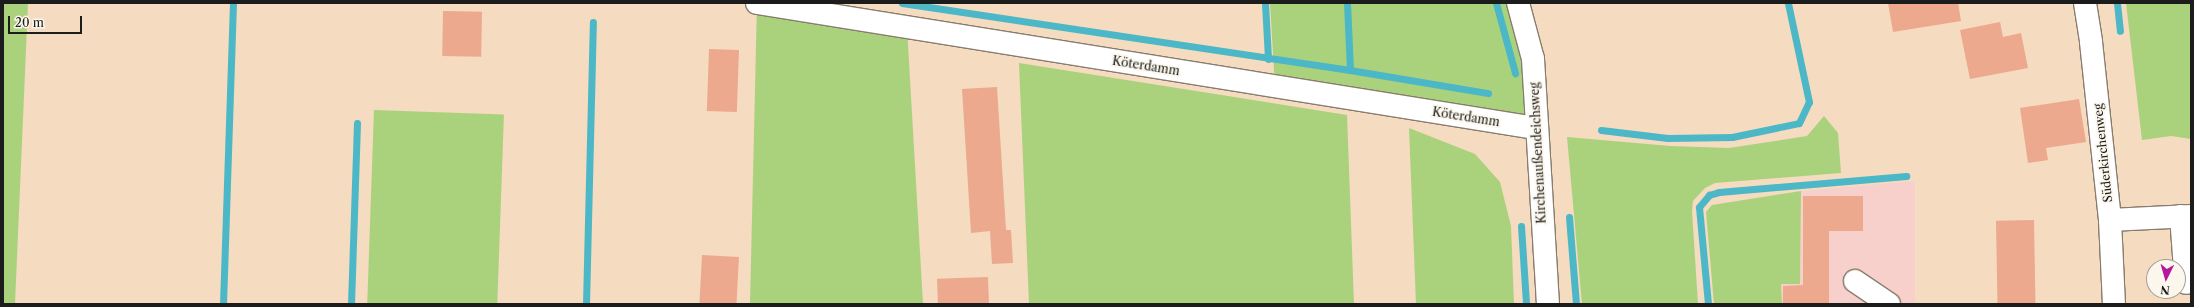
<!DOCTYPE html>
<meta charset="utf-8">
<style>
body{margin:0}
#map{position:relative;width:2194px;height:307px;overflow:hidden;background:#f5dbbf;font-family:"Libre Caslon Text",serif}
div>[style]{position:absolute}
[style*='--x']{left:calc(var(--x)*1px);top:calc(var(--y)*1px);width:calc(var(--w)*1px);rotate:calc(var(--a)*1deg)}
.built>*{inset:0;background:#f7d0cc}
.green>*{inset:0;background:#aad27d;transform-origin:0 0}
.stream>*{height:7px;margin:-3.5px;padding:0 3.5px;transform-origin:3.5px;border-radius:3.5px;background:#4bb7c7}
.building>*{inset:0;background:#eca98e;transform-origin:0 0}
.roads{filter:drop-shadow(1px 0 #887c6e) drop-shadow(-1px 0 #887c6e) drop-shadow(0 1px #887c6e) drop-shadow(0 -1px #887c6e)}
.minor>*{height:22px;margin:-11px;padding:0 11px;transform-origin:11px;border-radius:11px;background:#fff}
span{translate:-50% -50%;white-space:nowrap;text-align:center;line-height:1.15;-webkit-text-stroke:3.5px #fbf7ec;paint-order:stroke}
.street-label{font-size:12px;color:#1c1c1c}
.frame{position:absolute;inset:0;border:4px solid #1c1c1c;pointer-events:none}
.north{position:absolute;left:2146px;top:259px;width:40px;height:40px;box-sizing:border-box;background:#fbf7ec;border:1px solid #a29f99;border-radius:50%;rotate:185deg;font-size:11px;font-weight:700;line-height:16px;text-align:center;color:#1c1c1c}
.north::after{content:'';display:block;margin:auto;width:14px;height:18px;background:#b5179e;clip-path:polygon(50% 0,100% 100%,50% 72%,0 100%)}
.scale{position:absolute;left:8px;top:16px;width:74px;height:18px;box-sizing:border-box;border:2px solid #1c1c1c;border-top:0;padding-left:5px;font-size:12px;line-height:14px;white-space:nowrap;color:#1c1c1c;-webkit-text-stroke:3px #fbf7ec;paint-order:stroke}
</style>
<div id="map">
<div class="built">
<i style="clip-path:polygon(1915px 181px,1915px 304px,1782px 304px,1781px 284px,1800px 283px,1801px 191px)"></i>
</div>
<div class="green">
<i style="clip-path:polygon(3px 3px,28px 3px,15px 304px,3px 304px)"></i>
<i style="clip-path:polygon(757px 3px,907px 27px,923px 304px,750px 304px)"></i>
<i style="clip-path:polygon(1270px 3px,1518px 3px,1536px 128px,1275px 87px)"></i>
<i style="clip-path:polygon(2126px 3px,2191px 3px,2191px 139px,2171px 136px,2142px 140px)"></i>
<i style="clip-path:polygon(1019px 63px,1347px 115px,1354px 304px,1029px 304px)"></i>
<i style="left:374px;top:110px;width:130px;height:194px;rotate:2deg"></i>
<i style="clip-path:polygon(1824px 116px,1838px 133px,1841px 173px,1715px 183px,1705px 188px,1693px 201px,1692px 211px,1698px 304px,1582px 304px,1567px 137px,1670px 146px,1729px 148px,1807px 136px)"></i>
<i style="clip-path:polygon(1409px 128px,1475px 154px,1500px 182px,1511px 226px,1514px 304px,1416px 304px)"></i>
<i style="clip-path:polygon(1801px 191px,1800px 284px,1781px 284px,1782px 304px,1714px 304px,1706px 212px,1712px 205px)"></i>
</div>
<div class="stream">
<i style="--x:902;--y:3;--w:453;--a:8.5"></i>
<i style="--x:1350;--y:70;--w:140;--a:9.5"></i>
<i style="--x:1265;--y:3;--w:56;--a:86.9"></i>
<i style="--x:1347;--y:3;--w:67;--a:87.4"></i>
<i style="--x:1496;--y:3;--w:73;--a:74.8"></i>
<i style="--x:2117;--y:3;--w:28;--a:84"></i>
<i style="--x:1601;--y:130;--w:67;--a:6.8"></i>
<i style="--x:1668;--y:138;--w:64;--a:-0.9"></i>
<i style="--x:1732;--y:137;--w:68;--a:-11.8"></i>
<i style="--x:1799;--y:123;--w:23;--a:-65"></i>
<i style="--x:1809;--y:102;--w:101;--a:-102"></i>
<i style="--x:1569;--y:217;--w:87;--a:85.4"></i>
<i style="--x:1521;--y:226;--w:78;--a:86.3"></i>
<i style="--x:223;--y:304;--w:301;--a:-88.1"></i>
<i style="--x:351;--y:304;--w:181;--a:-88.1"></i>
<i style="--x:586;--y:304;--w:282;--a:-88.6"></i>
<i style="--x:1708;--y:304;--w:97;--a:-95.3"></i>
<i style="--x:1699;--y:207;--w:16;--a:-50"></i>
<i style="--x:1709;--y:195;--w:10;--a:-17"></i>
<i style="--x:1719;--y:192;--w:188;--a:-4.9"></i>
</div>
<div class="building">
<i style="clip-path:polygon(1888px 3px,1958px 3px,1961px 21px,1893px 32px)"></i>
<i style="left:443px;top:11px;width:39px;height:45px;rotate:1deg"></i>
<i style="clip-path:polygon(2000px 22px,2003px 37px,2021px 33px,2028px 68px,1970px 79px,1960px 30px)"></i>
<i style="left:709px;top:49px;width:30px;height:62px;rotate:2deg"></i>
<i style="clip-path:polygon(997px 87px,1006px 230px,1011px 230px,1013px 263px,992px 264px,990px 231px,971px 233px,962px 89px)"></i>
<i style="clip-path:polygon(2079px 99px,2086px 142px,2046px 148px,2048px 160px,2028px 163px,2020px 108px)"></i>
<i style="clip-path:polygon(1803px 196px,1863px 196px,1863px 231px,1829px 231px,1829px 304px,1783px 304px,1783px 286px,1803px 285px)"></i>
<i style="left:2034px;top:220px;width:84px;height:38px;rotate:89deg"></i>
<i style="left:702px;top:255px;width:37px;height:49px;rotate:3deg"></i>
<i style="left:988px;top:277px;width:27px;height:51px;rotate:88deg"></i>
</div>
<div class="roads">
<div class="minor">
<i style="--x:757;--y:3;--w:789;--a:9.12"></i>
<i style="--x:1518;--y:3;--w:58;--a:75"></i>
<i style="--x:1533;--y:59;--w:245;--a:86.5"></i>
<i style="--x:2085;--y:3;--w:39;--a:81"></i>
<i style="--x:2091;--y:42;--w:179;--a:83.9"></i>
<i style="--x:2110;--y:220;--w:84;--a:87.3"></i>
<i style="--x:2181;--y:216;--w:67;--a:85.7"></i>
<i style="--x:2110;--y:220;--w:81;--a:-2.8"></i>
<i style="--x:1855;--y:281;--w:41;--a:34.1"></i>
</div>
</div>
<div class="street-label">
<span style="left:1146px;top:66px;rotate:9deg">Köterdamm</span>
<span style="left:1466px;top:117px;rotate:9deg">Köterdamm</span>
<span style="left:1538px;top:153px;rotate:-93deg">Kirchenaußendeichsweg</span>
<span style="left:2103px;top:153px;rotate:-96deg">Süderkirchenweg</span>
</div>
<div class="frame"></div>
<div class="north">N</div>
<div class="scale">20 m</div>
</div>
